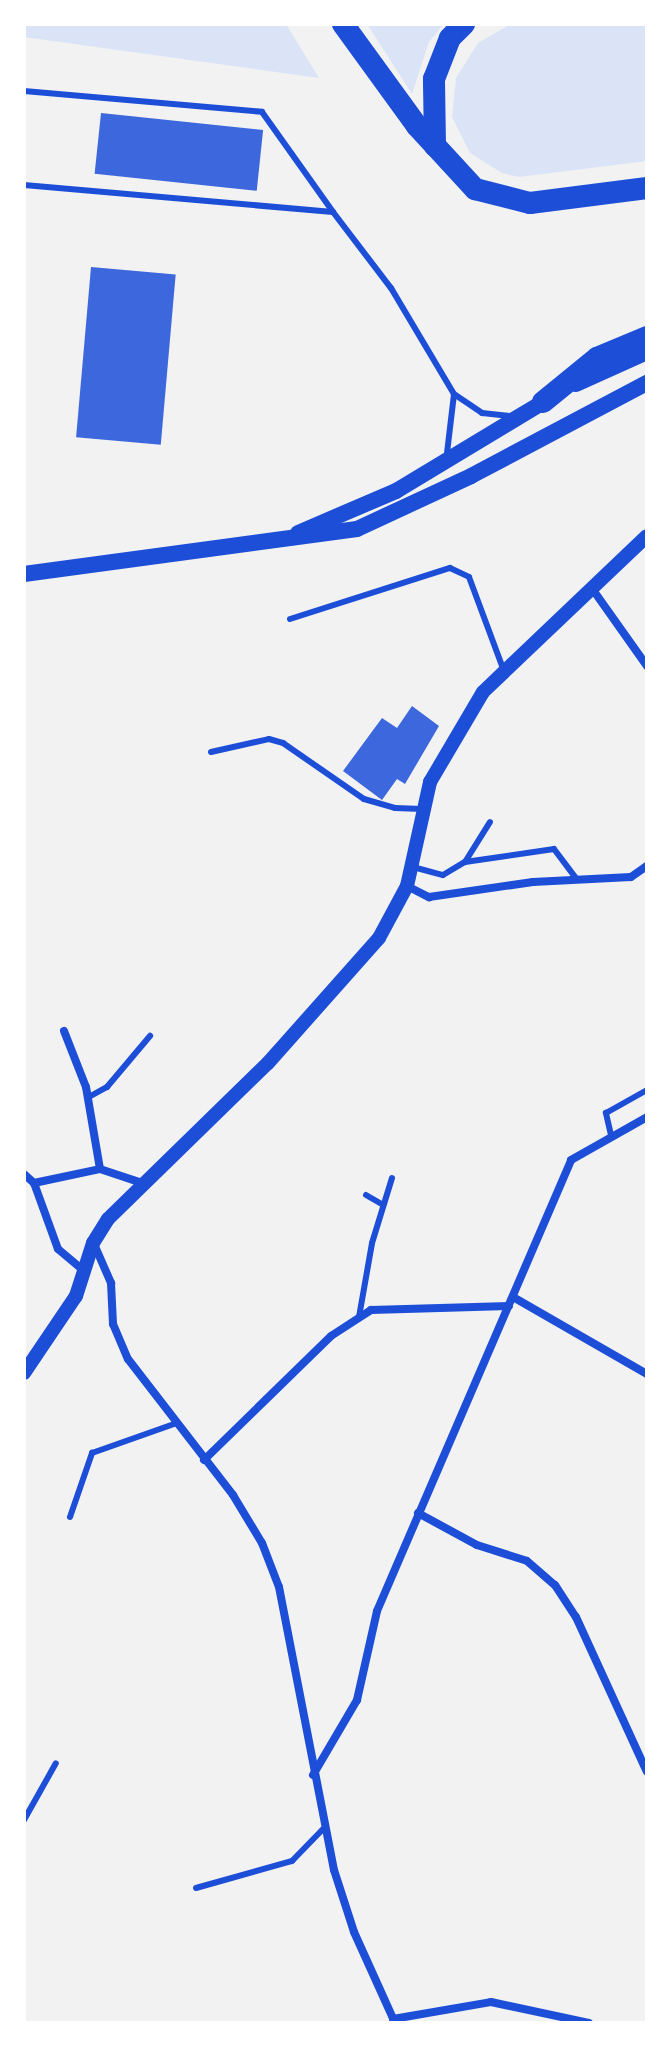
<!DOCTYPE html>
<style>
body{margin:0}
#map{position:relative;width:671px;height:2047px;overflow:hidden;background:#f2f2f2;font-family:"Source Sans 3",sans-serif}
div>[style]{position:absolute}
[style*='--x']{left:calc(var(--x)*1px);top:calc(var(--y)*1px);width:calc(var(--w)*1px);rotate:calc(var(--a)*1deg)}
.green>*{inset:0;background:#dbe4f7}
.building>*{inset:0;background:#3d67dc;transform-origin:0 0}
.service>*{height:6px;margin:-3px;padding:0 3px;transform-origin:3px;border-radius:3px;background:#1d4ed8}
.minor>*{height:8px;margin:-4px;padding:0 4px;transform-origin:4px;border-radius:4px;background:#1d4ed8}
.tertiary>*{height:14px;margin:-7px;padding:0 7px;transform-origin:7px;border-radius:7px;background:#1d4ed8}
.secondary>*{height:16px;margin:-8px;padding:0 8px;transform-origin:8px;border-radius:8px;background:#1d4ed8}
.motorway>*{height:22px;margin:-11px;padding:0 11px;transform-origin:11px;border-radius:11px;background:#1d4ed8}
span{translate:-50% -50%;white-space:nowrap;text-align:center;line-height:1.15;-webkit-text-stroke:6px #fff;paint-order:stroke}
.frame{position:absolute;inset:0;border:26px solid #fff;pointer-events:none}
</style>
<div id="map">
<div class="green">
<i style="clip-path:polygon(24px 24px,286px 24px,319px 78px,24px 37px)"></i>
<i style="clip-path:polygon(367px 24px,444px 24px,429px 42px,412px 94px)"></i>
<i style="clip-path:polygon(511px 24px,647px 26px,647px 161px,519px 177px,502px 173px,470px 153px,452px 117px,456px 78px,478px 43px)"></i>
</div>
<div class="building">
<i style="left:101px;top:113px;width:163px;height:61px;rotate:6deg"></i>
<i style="left:91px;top:267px;width:85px;height:171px;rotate:5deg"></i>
<i style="clip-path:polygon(412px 706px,439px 726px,405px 784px,397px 779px,382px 800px,343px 771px,382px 718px,397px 728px)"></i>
</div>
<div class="service">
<i style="--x:24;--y:91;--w:239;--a:5"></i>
<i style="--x:262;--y:112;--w:123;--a:54.6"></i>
<i style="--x:24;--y:185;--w:310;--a:5"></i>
<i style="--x:333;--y:212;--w:96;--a:52.7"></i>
<i style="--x:391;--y:288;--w:123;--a:59.3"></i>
<i style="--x:447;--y:453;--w:59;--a:-83.2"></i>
<i style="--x:454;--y:394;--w:34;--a:34"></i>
<i style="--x:482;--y:413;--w:28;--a:6"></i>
<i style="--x:290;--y:619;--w:168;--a:-17.7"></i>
<i style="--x:450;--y:568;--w:21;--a:25"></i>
<i style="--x:469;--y:577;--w:100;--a:69.6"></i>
<i style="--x:211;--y:752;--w:59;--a:-12.6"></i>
<i style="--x:269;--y:739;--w:15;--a:16"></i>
<i style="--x:283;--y:743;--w:98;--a:34.7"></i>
<i style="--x:364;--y:799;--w:32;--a:16"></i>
<i style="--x:395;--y:808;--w:27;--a:2"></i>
<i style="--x:465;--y:862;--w:47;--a:-58"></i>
<i style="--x:413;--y:867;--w:31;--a:15"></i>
<i style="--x:443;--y:875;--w:26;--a:-31"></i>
<i style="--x:465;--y:862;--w:90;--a:-8.3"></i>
<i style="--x:554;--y:849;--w:38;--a:53"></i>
<i style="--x:87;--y:1098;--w:23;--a:-29"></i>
<i style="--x:107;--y:1087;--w:67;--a:-49.9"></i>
<i style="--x:611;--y:1135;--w:23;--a:-103"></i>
<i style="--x:606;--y:1113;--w:47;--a:-29.3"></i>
<i style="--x:366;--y:1195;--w:20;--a:30"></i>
<i style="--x:359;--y:1317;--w:75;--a:-80"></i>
<i style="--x:372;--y:1243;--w:68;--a:-72.9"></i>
<i style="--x:70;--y:1517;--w:68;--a:-71"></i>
<i style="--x:92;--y:1453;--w:87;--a:-19.5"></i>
<i style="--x:24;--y:1820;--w:65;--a:-60.7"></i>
<i style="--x:196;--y:1888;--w:100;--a:-15.7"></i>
<i style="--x:292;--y:1861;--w:46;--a:-45.9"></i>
</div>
<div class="minor">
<i style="--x:591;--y:587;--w:97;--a:54.7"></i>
<i style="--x:407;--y:886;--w:25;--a:27"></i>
<i style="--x:429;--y:897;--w:105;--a:-8.2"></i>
<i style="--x:533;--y:882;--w:98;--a:-2.9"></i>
<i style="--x:631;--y:877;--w:19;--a:-35"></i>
<i style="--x:64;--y:1031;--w:60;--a:68.6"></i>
<i style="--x:86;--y:1087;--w:83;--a:80.3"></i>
<i style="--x:24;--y:1174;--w:13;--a:42"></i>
<i style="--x:34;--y:1183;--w:70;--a:70"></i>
<i style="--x:58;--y:1249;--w:33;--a:40"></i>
<i style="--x:34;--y:1183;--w:67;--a:-12"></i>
<i style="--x:100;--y:1169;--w:44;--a:18.4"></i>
<i style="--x:94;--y:1244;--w:43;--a:66.4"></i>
<i style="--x:111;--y:1283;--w:41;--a:87.2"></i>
<i style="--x:113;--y:1324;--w:38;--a:67"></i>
<i style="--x:128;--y:1359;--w:172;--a:52.3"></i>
<i style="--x:233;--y:1495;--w:56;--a:58.9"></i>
<i style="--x:262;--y:1543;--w:47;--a:68.9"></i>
<i style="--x:279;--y:1587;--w:288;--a:79"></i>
<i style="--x:334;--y:1870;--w:65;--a:72.1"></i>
<i style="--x:354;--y:1932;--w:100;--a:65.7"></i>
<i style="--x:513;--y:1297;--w:155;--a:29.9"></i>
<i style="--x:204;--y:1460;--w:177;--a:-44.3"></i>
<i style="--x:331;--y:1336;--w:48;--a:-33"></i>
<i style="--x:371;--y:1310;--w:138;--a:-1.7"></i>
<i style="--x:418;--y:1513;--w:67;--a:28.5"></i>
<i style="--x:477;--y:1545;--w:52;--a:17.7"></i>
<i style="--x:527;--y:1561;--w:37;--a:41"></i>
<i style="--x:555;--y:1585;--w:38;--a:57"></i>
<i style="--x:576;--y:1617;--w:170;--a:65.4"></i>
<i style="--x:313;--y:1775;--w:87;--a:-59.6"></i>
<i style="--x:357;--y:1700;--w:91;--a:-77.3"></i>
<i style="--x:377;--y:1611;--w:491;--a:-66.7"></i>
<i style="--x:571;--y:1160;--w:87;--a:-29.5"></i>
<i style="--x:393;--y:2019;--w:99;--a:-9.8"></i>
<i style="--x:491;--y:2002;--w:100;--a:12.1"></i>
</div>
<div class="tertiary">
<i style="--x:24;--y:1373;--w:93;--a:-56"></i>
<i style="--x:76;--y:1296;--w:56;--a:-72.2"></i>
<i style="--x:93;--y:1243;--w:28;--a:-58"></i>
<i style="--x:108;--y:1219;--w:223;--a:-44.3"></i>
<i style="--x:268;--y:1063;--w:167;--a:-48.4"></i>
<i style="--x:379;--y:938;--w:59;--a:-61.7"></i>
<i style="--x:407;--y:886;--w:107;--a:-77.5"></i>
<i style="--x:430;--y:782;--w:104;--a:-59.5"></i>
<i style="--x:483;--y:692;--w:226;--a:-43.6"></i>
</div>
<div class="secondary">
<i style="--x:576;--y:384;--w:78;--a:-24.3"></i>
<i style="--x:298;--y:533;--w:107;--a:-23.2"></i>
<i style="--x:396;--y:491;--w:182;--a:-31.1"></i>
<i style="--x:24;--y:574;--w:336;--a:-7.7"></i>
<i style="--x:357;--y:529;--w:126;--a:-24.9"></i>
<i style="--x:471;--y:476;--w:199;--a:-27.9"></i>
</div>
<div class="motorway">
<i style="--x:343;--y:24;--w:126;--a:54"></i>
<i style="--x:417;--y:126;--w:86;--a:47.4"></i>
<i style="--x:475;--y:189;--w:57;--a:14.3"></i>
<i style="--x:530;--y:203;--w:118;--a:-7.3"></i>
<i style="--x:435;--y:146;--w:67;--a:-90.9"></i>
<i style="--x:434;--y:79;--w:44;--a:-68.7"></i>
<i style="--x:450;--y:38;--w:20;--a:-45"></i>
<i style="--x:543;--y:402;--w:70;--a:-39.2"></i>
<i style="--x:597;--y:358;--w:54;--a:-22.8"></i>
</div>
<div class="frame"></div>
</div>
